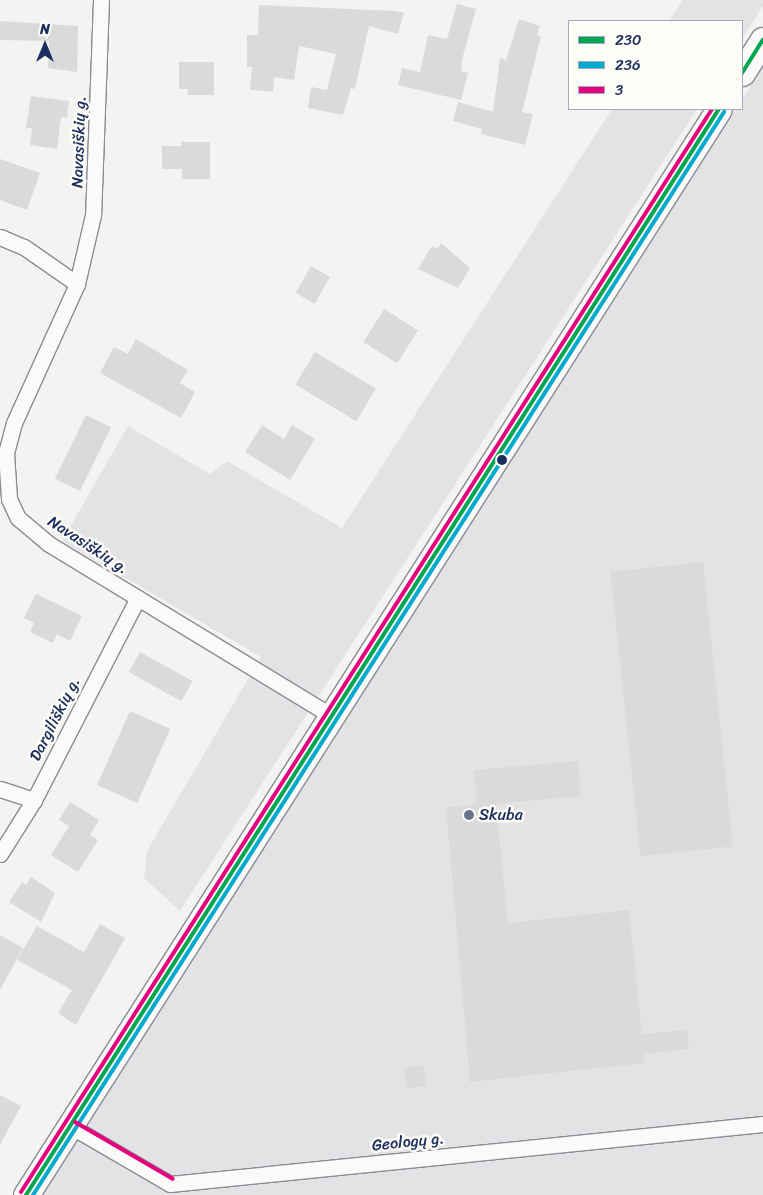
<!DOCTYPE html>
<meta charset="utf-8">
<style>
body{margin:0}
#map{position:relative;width:763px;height:1195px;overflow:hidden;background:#f3f3f2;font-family:Sriracha,sans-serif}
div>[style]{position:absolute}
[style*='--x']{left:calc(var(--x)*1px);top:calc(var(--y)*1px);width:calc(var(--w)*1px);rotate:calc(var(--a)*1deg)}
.built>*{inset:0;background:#e3e3e5}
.green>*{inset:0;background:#e2e3e5}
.building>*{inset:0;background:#d9dadb;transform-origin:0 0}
.roads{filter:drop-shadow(1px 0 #888c94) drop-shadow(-1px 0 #888c94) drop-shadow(0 1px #888c94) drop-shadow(0 -1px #888c94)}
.minor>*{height:15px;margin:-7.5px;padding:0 7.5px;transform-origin:7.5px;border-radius:7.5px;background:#fafaf8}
.primary>*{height:25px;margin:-12.5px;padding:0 12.5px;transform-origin:12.5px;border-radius:12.5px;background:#fafaf8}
.bus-1>*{height:4px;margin:-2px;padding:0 2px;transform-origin:2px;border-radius:2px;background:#00a651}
.bus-2>*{height:4px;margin:-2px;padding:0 2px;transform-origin:2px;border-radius:2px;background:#00a9ce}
.bus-3>*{height:4px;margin:-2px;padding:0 2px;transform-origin:2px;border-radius:2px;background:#e5007d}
.dots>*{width:14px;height:14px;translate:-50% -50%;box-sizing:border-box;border:2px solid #fdfcf7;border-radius:50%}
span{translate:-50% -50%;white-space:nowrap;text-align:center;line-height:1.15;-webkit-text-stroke:5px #fdfcf7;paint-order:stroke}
.street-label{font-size:16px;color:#1b2f5e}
.poi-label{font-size:16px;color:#1b2f5e}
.left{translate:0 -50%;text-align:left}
.legend{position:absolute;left:568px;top:20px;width:175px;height:90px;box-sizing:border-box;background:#fdfcf7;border:1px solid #a3aaba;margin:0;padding:6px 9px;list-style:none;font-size:15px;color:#1b2f5e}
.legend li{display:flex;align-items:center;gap:10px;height:25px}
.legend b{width:25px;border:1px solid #a3aaba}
.north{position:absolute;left:20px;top:20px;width:50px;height:50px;-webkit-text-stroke:4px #fdfcf7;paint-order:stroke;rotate:0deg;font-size:14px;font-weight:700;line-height:20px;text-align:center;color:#1b2f5e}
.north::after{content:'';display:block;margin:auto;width:18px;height:22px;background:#1b2f5e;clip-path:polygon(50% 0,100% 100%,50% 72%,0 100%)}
</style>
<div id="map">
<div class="built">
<i style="clip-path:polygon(763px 67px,763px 1195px,41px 1195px,459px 534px,736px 109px,742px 109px,742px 100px)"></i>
</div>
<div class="green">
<i style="clip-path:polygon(683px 0,763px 0,763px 6px,742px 39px,742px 21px,669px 21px)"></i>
<i style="clip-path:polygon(612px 109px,697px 109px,180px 911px,144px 878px,147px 851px,261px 657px,62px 541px,128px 426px,210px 474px,227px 461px,342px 528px)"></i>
<i style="clip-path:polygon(565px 422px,581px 425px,606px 446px,615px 476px,611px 506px,363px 892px,363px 934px,446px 928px,470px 1090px,676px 1067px,707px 1049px,763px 1042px,763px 1102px,188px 1164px,168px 1163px,111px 1126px,112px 1098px,232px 913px,244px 878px,459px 534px,465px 534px,500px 491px,504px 493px,533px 439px)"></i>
<i style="clip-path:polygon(697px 1165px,763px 1169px,763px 1179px,710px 1171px,678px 1177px,672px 1195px,609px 1195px,614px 1174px)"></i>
</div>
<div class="building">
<i style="clip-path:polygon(457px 4px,476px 9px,463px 56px,461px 71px,468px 73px,461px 100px,398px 85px,402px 68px,420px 72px,428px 35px,447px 39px)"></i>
<i style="clip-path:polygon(259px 5px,395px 11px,404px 13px,398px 34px,369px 26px,355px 89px,351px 88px,343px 115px,308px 108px,311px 87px,327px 90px,336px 54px,299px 46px,294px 80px,274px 77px,273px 92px,250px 90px,252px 67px,247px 67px,247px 35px,258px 35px)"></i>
<i style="clip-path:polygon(519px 19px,540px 26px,537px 35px,541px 36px,522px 112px,533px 114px,525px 145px,481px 134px,482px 129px,453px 121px,458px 102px,493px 112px,500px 58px,506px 60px)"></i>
<i style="clip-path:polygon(0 21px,78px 26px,77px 72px,48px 68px,49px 41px,0 40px)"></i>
<i style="clip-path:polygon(179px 62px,214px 62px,214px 95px,187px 95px,188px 89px,179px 89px)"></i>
<i style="clip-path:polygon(31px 96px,69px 101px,67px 117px,61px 117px,57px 149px,30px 145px,32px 128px,26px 128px)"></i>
<i style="clip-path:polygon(181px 142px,210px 142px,210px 179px,182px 179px,182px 169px,162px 169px,162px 146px,181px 146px)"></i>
<i style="clip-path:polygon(0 159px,40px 173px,27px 210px,0 200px)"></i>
<i style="clip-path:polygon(441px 243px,470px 268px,458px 288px,418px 269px,432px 246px,438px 249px)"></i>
<i style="left:311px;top:266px;width:22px;height:31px;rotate:30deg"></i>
<i style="left:384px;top:309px;width:40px;height:39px;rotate:32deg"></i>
<i style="clip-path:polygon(136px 339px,188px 370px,180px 383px,195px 392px,181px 418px,100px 373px,114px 347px,128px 354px)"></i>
<i style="left:315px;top:352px;width:71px;height:38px;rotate:31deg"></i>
<i style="left:86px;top:415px;width:28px;height:71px;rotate:26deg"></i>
<i style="clip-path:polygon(262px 425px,284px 439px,292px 425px,315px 439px,290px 480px,245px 452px)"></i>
<i style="left:703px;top:562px;width:286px;height:93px;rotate:84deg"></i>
<i style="clip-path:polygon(36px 594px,82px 616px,70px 641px,57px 634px,53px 643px,30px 632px,34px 623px,24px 618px)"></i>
<i style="left:140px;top:652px;width:60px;height:23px;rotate:29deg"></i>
<i style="left:130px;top:711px;width:44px;height:81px;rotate:24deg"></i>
<i style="clip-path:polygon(578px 761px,581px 796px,496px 804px,508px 923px,629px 910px,642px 1034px,687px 1030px,689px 1049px,644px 1054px,645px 1063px,470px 1082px,446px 807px,477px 805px,474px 770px)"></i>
<i style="clip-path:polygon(70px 802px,99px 820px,90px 835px,98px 840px,78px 872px,51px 855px,69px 826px,59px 820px)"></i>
<i style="clip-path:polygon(31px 877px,55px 893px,41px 922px,9px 902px,22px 882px,26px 885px)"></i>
<i style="clip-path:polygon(100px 924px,125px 938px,76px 1025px,58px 1013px,72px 990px,17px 960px,37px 926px,84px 952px)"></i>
<i style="clip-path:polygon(0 935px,23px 948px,0 990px)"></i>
<i style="left:423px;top:1065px;width:21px;height:19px;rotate:82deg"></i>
<i style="clip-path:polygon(0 1095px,21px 1106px,0 1145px)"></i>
</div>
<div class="roads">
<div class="minor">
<i style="--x:101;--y:0;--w:215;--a:92.1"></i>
<i style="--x:93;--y:215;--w:71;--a:103.1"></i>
<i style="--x:77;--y:284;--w:153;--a:114.4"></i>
<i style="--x:14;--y:423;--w:30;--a:105"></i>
<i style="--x:6;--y:452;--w:47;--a:86.3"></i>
<i style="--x:9;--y:499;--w:21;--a:65"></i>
<i style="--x:18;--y:518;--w:40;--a:40"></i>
<i style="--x:49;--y:544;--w:329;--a:31.3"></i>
<i style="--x:0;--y:237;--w:26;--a:23"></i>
<i style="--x:24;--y:247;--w:65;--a:34.9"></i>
<i style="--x:0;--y:789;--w:36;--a:18"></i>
<i style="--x:0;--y:854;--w:64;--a:-57.8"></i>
<i style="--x:34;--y:800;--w:227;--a:-62.8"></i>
<i style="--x:72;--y:1127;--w:113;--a:30.2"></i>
<i style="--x:170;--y:1184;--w:596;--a:-5.78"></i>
</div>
<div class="primary">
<i style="--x:742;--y:73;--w:39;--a:-58"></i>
<i style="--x:26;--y:1195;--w:1288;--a:-57.46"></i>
</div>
</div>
<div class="bus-1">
<i style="--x:742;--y:73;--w:39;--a:-58"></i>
<i style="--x:26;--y:1195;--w:1288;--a:-57.46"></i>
</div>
<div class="bus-2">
<i style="--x:33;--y:1195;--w:1285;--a:-57.46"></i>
</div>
<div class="bus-3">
<i style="--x:75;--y:1122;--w:113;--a:30.2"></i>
<i style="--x:21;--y:1192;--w:1285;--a:-57.46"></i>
</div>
<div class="dots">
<i style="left:502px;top:460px;background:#1b2f5e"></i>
<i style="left:469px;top:815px;background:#677492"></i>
</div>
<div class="street-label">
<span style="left:79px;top:142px;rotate:-88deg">Navasiškių g.</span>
<span style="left:88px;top:545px;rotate:33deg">Navasiškių g.</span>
<span style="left:55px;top:719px;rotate:-63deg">Dargiliškių g.</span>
<span style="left:408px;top:1142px;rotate:-6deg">Geologų g.</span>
</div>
<div class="poi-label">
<span class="left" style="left:479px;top:815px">Skuba</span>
</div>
<ul class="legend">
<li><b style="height:6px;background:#00a651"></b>230</li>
<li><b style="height:6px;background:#00a9ce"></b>236</li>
<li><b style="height:6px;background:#e5007d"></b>3</li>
</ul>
<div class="north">N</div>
</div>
